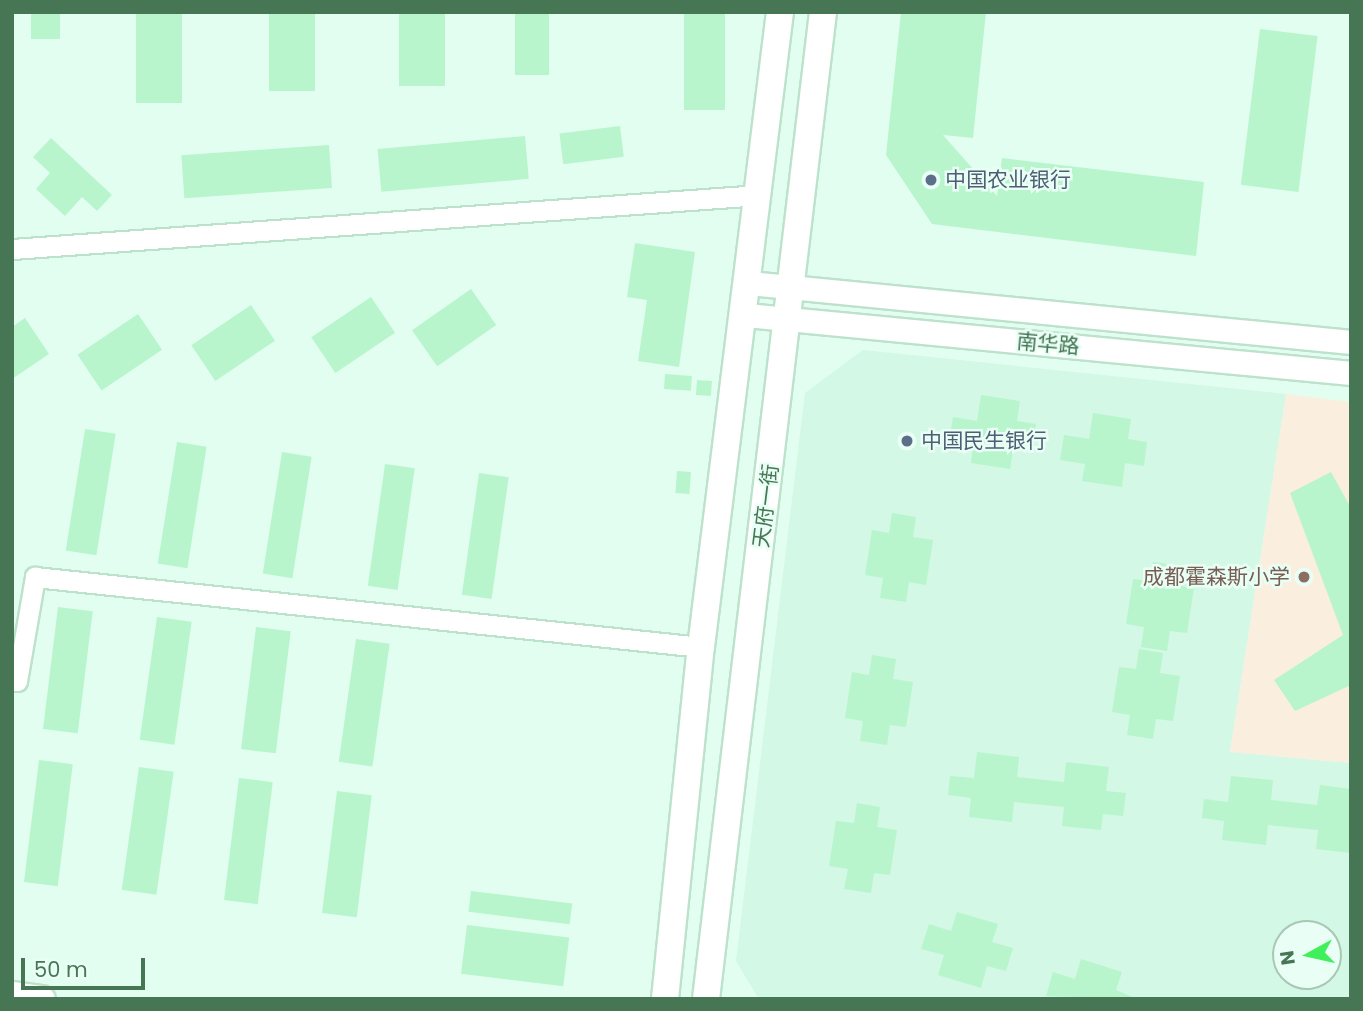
<!DOCTYPE html>
<meta charset="utf-8">
<style>
body{margin:0}
#map{position:relative;width:1363px;height:1011px;overflow:hidden;background:#e2fef1;font-family:Poppins,"Noto Sans SC",sans-serif}
div>[style]{position:absolute}
[style*='--x']{left:calc(var(--x)*1px);top:calc(var(--y)*1px);width:calc(var(--w)*1px);rotate:calc(var(--a)*1deg)}
.residential>*{inset:0;background:#d3f8e5}
.education>*{inset:0;background:#faeedf}
.building>*{inset:0;background:#b8f5cc;transform-origin:0 0}
.roads{filter:drop-shadow(2px 0 #bde2cc) drop-shadow(-2px 0 #bde2cc) drop-shadow(0 2px #bde2cc) drop-shadow(0 -2px #bde2cc)}
.minor>*{height:19px;margin:-9.5px;padding:0 9.5px;transform-origin:9.5px;border-radius:9.5px;background:#fff}
.tertiary>*{height:23px;margin:-11.5px;padding:0 11.5px;transform-origin:11.5px;border-radius:11.5px;background:#fff}
.secondary>*{height:26px;margin:-13px;padding:0 13px;transform-origin:13px;border-radius:13px;background:#fff}
.dots>*{width:19px;height:19px;translate:-50% -50%;box-sizing:border-box;border:4px solid #e9fff5;border-radius:50%}
span{translate:-50% -50%;white-space:nowrap;text-align:center;line-height:1.15;-webkit-text-stroke:5px #e9fff5;paint-order:stroke}
.service-label{font-size:21px;color:#4e5e75}
.left{translate:0 -50%;text-align:left}
.street-label{font-size:21px;color:#477655}
.education-label{font-size:21px;color:#785e54}
.right{translate:-100% -50%;text-align:right}
.frame{position:absolute;inset:0;border:14px solid #477655;pointer-events:none}
.north{position:absolute;left:1272px;top:920px;width:70px;height:70px;box-sizing:border-box;background:#e9fff5;border:2px solid #a8c8b5;border-radius:50%;rotate:262deg;font-size:19px;font-weight:700;line-height:28px;text-align:center;color:#477655}
.north::after{content:'';display:block;margin:auto;width:24px;height:32px;background:#3fef5b;clip-path:polygon(50% 0,100% 100%,50% 72%,0 100%)}
.scale{position:absolute;left:21px;top:958px;width:124px;height:32px;box-sizing:border-box;border:4px solid #477655;border-top:0;padding-left:9px;font-size:21px;line-height:24px;white-space:nowrap;color:#477655;-webkit-text-stroke:5px #e9fff5;paint-order:stroke}
</style>
<div id="map">
<div class="residential">
<i style="clip-path:polygon(evenodd,863px 350px,1286px 394px,1230px 752px,1351px 763px,1351px 999px,759px 999px,736px 961px,805px 393px,863px 350px,1286px 934px,1328px 934px,1328px 976px,1286px 976px,1286px 934px)"></i>
</div>
<div class="education">
<i style="clip-path:polygon(1286px 394px,1351px 402px,1351px 763px,1230px 752px)"></i>
</div>
<div class="building">
<i style="left:31px;top:12px;width:29px;height:27px"></i>
<i style="left:136px;top:12px;width:46px;height:91px"></i>
<i style="left:269px;top:12px;width:46px;height:79px"></i>
<i style="left:399px;top:12px;width:46px;height:74px"></i>
<i style="left:515px;top:12px;width:34px;height:63px"></i>
<i style="left:684px;top:12px;width:41px;height:98px"></i>
<i style="clip-path:polygon(901px 12px,986px 12px,973px 138px,943px 135px,997px 196px,1002px 158px,1204px 182px,1196px 256px,932px 224px,886px 155px)"></i>
<i style="left:1260px;top:29px;width:58px;height:157px;rotate:7deg"></i>
<i style="left:620px;top:126px;width:31px;height:61px;rotate:83deg"></i>
<i style="left:525px;top:136px;width:43px;height:148px;rotate:85deg"></i>
<i style="clip-path:polygon(51px 138px,112px 195px,97px 211px,82px 197px,65px 216px,36px 189px,50px 173px,33px 157px)"></i>
<i style="left:329px;top:145px;width:43px;height:148px;rotate:86deg"></i>
<i style="clip-path:polygon(635px 243px,695px 252px,679px 367px,638px 361px,647px 300px,627px 297px)"></i>
<i style="left:471px;top:289px;width:44px;height:72px;rotate:55deg"></i>
<i style="left:371px;top:297px;width:43px;height:72px;rotate:56deg"></i>
<i style="left:251px;top:305px;width:43px;height:72px;rotate:56deg"></i>
<i style="left:138px;top:314px;width:43px;height:73px;rotate:56deg"></i>
<i style="clip-path:polygon(25px 318px,49px 354px,12px 379px,12px 327px)"></i>
<i style="left:665px;top:374px;width:27px;height:15px;rotate:4deg"></i>
<i style="left:697px;top:380px;width:15px;height:15px;rotate:4deg"></i>
<i style="clip-path:polygon(981px 395px,1020px 401px,1017px 421px,1036px 424px,1032px 448px,1014px 445px,1010px 469px,971px 463px,973px 445px,949px 442px,953px 417px,977px 421px)"></i>
<i style="clip-path:polygon(1093px 413px,1131px 419px,1128px 439px,1147px 442px,1144px 466px,1125px 463px,1122px 487px,1082px 481px,1085px 464px,1060px 460px,1064px 435px,1089px 439px)"></i>
<i style="left:85px;top:429px;width:31px;height:123px;rotate:9deg"></i>
<i style="left:177px;top:442px;width:30px;height:123px;rotate:9deg"></i>
<i style="left:282px;top:452px;width:30px;height:123px;rotate:9deg"></i>
<i style="left:385px;top:464px;width:30px;height:123px;rotate:8deg"></i>
<i style="left:677px;top:471px;width:14px;height:22px;rotate:4deg"></i>
<i style="clip-path:polygon(1331px 472px,1351px 508px,1351px 685px,1295px 711px,1274px 680px,1343px 635px,1290px 493px)"></i>
<i style="left:479px;top:473px;width:30px;height:123px;rotate:8deg"></i>
<i style="clip-path:polygon(892px 513px,916px 517px,913px 537px,933px 540px,926px 585px,909px 582px,906px 602px,880px 598px,883px 578px,865px 575px,872px 530px,889px 533px)"></i>
<i style="clip-path:polygon(1153px 562px,1177px 565px,1174px 585px,1194px 588px,1187px 633px,1170px 631px,1167px 651px,1141px 647px,1144px 627px,1126px 624px,1133px 579px,1150px 581px)"></i>
<i style="left:58px;top:607px;width:35px;height:123px;rotate:7deg"></i>
<i style="left:157px;top:617px;width:35px;height:124px;rotate:8deg"></i>
<i style="left:256px;top:627px;width:35px;height:123px;rotate:7deg"></i>
<i style="left:356px;top:639px;width:34px;height:124px;rotate:8deg"></i>
<i style="clip-path:polygon(1139px 649px,1163px 653px,1160px 673px,1180px 676px,1173px 721px,1156px 719px,1153px 739px,1127px 735px,1130px 715px,1112px 712px,1119px 667px,1136px 669px)"></i>
<i style="clip-path:polygon(872px 655px,896px 659px,893px 679px,913px 682px,906px 727px,890px 725px,887px 745px,860px 741px,863px 721px,845px 718px,852px 672px,869px 675px)"></i>
<i style="clip-path:polygon(977px 752px,1019px 757px,1017px 777px,1064px 782px,1066px 762px,1109px 767px,1106px 791px,1126px 793px,1123px 816px,1103px 814px,1101px 830px,1062px 826px,1064px 807px,1014px 802px,1012px 822px,969px 817px,971px 798px,948px 795px,950px 776px,974px 778px)"></i>
<i style="left:39px;top:760px;width:34px;height:123px;rotate:7deg"></i>
<i style="left:139px;top:767px;width:35px;height:124px;rotate:8deg"></i>
<i style="clip-path:polygon(1231px 776px,1273px 780px,1271px 800px,1317px 805px,1320px 785px,1351px 789px,1351px 853px,1316px 849px,1318px 830px,1268px 825px,1266px 845px,1222px 840px,1224px 821px,1202px 818px,1204px 799px,1228px 802px)"></i>
<i style="left:239px;top:778px;width:34px;height:123px;rotate:7deg"></i>
<i style="left:337px;top:791px;width:35px;height:123px;rotate:7deg"></i>
<i style="clip-path:polygon(857px 803px,880px 807px,877px 827px,897px 830px,890px 875px,874px 873px,871px 893px,844px 889px,848px 869px,829px 866px,836px 821px,854px 823px)"></i>
<i style="left:471px;top:891px;width:102px;height:21px;rotate:7deg"></i>
<i style="clip-path:polygon(957px 912px,998px 924px,992px 942px,1013px 948px,1006px 971px,987px 966px,981px 988px,938px 975px,944px 955px,921px 949px,929px 924px,951px 931px)"></i>
<i style="left:467px;top:925px;width:103px;height:49px;rotate:7deg"></i>
<i style="clip-path:polygon(1081px 959px,1122px 972px,1116px 990px,1137px 999px,1046px 996px,1053px 972px,1075px 979px)"></i>
</div>
<div class="roads">
<div class="minor">
<i style="--x:12;--y:249;--w:749;--a:-4.13"></i>
<i style="--x:12;--y:681;--w:5;--a:0"></i>
<i style="--x:17;--y:681;--w:106;--a:-80.2"></i>
<i style="--x:35;--y:577;--w:670;--a:6"></i>
</div>
<div class="tertiary">
<i style="--x:749;--y:283;--w:605;--a:5.6"></i>
<i style="--x:746;--y:315;--w:608;--a:5.48"></i>
</div>
<div class="secondary">
<i style="--x:12;--y:995;--w:30;--a:8"></i>
<i style="--x:665;--y:999;--w:354;--a:-84.2"></i>
<i style="--x:701;--y:647;--w:640;--a:-82.91"></i>
<i style="--x:706;--y:999;--w:994;--a:-83.24"></i>
</div>
</div>
<div class="dots">
<i style="left:931px;top:180px;background:#5c6f8a"></i>
<i style="left:907px;top:441px;background:#5c6f8a"></i>
<i style="left:1304px;top:577px;background:#8d6e63"></i>
</div>
<div class="service-label">
<span class="left" style="left:945px;top:180px">中国农业银行</span>
<span class="left" style="left:921px;top:441px">中国民生银行</span>
</div>
<div class="street-label">
<span style="left:1048px;top:344px;rotate:5deg">南华路</span>
<span style="left:766px;top:506px;rotate:-83deg">天府一街</span>
</div>
<div class="education-label">
<span class="right" style="left:1290px;top:577px">成都霍森斯小学</span>
</div>
<div class="frame"></div>
<div class="north">N</div>
<div class="scale">50 m</div>
</div>
